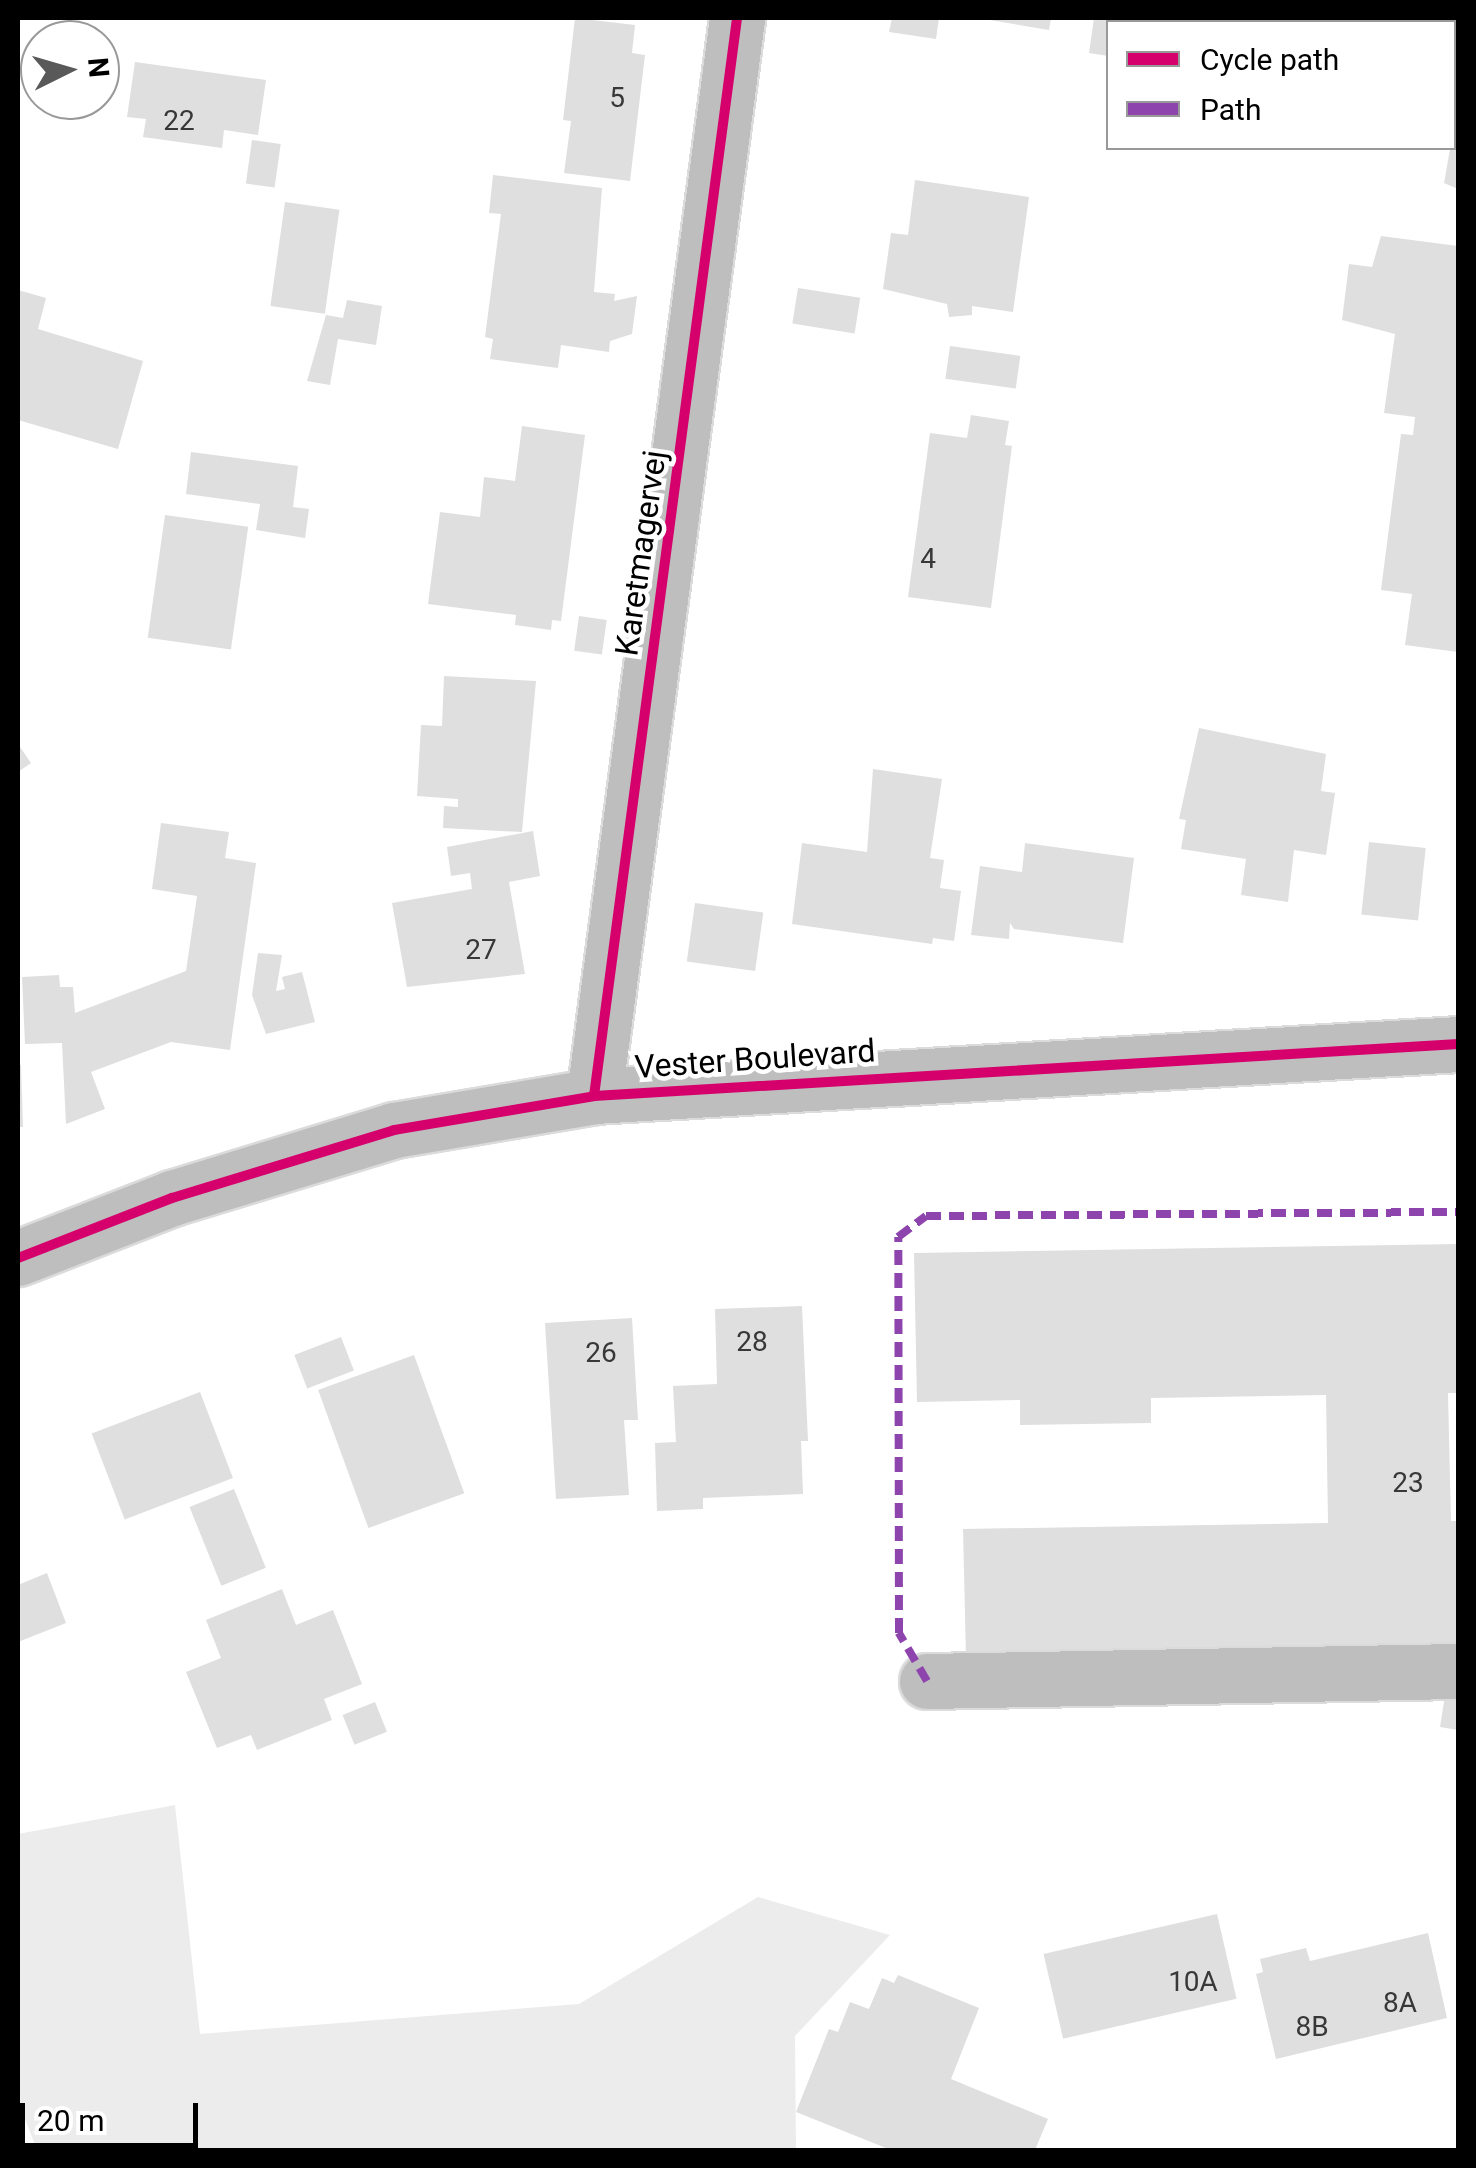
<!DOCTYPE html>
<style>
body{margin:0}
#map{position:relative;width:1476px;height:2168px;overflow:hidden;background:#fff;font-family:Roboto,sans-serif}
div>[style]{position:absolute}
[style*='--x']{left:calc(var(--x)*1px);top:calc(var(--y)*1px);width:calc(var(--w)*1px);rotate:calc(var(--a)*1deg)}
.green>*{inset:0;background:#ececec}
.building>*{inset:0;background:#dfdfdf;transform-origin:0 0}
.roads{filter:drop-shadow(2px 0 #dbdbdb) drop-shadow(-2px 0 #dbdbdb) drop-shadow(0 2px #dbdbdb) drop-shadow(0 -2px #dbdbdb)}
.minor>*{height:55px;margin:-27.5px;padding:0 27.5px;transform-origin:27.5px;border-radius:27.5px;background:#bebebe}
.major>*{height:55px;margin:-27.5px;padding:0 27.5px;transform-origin:27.5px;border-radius:27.5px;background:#bebebe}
.quiet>*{height:8px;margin-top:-4px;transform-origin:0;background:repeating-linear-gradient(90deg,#8e44ad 0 15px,transparent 0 23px)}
.cycleway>*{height:10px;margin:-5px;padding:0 5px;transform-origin:5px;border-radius:5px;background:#d6006c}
span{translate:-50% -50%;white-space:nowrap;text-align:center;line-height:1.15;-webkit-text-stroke:9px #fff;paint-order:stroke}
.number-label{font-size:28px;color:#383838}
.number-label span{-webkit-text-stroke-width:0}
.street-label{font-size:32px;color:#000}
.frame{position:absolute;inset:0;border:20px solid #000;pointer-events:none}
.legend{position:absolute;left:1106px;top:20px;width:350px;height:130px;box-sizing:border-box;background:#fff;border:2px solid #999;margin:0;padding:12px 18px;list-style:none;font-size:30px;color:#000}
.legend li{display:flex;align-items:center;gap:20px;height:50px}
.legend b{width:50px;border:2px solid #999}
.north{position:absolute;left:20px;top:20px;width:100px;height:100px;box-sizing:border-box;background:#fff;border:2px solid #999;border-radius:50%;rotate:85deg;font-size:28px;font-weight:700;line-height:40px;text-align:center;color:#000}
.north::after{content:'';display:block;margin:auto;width:35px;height:45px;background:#595959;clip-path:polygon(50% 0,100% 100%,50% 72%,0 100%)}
.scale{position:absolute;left:20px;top:2103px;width:178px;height:45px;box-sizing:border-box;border:5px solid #000;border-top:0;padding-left:12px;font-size:30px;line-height:35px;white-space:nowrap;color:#000;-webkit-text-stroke:8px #fff;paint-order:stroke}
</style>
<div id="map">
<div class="green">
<i style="clip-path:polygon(175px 1805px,200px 2034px,579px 2004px,758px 1897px,890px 1935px,795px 2036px,796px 2150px,37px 2150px,18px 2101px,18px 1834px)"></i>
</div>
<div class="building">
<i style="clip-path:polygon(575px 18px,635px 25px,632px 53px,645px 55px,630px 181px,564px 173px,571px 121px,563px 120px)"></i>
<i style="clip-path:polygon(892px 18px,939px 18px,936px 39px,889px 32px)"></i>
<i style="clip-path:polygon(978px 18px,1051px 18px,1049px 30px)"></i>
<i style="clip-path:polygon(1094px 18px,1164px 18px,1108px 22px,1108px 56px,1089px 53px)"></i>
<i style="clip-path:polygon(1418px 18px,1458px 18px,1458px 55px,1454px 22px,1418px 22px)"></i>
<i style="clip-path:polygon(135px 62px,266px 80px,258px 135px,224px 130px,222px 148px,143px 137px,146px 119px,127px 117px)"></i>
<i style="clip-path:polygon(1455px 121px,1458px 121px,1458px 189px,1444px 183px)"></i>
<i style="left:252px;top:140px;width:29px;height:44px;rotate:8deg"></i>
<i style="clip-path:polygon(493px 175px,602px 188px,594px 292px,615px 294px,614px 301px,637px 296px,632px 334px,610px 341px,609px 352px,561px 345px,558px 368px,490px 359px,493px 339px,485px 337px,501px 214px,489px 213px)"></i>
<i style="clip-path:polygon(915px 180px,1029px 197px,1013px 312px,972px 306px,972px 315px,949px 317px,947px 304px,883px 289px,891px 233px,908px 235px)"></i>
<i style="left:285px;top:202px;width:55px;height:105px;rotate:8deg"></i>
<i style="clip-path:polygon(1381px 236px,1458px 246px,1458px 652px,1405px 645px,1412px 594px,1381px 590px,1401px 434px,1413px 435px,1415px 417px,1384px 413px,1395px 334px,1342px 320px,1349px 264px,1372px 267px)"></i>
<i style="left:798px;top:288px;width:63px;height:36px;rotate:9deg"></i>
<i style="clip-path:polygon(18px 290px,46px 298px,38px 329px,143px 361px,118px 449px,18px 420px)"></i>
<i style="clip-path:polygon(347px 300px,382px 306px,376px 345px,338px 339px,330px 385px,307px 381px,326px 315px,343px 318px)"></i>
<i style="left:950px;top:346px;width:71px;height:33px;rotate:8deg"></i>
<i style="clip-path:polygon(971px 415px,1009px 421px,1005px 445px,1012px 446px,991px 608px,908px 597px,930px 433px,967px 438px)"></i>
<i style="clip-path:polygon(522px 426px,585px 435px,561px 621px,552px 620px,551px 630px,515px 625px,516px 615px,428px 604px,440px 512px,480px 517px,484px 477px,515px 481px)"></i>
<i style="clip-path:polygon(191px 452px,298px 466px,293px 507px,309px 509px,305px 538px,256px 530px,260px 504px,186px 494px)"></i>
<i style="left:165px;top:515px;width:84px;height:124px;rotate:8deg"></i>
<i style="left:579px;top:616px;width:28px;height:35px;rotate:8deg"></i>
<i style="clip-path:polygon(444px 676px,536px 681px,522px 832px,443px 828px,444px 806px,458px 807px,458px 799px,417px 796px,421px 725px,442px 726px)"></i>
<i style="clip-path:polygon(1199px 728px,1326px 754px,1321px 791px,1335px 793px,1326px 855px,1294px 850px,1288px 902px,1241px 895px,1246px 859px,1181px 849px,1186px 820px,1179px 819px)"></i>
<i style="clip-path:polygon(18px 744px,31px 763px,18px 772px)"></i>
<i style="clip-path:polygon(873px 769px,942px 779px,930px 858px,944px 860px,940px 888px,961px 891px,954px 941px,933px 938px,932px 944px,792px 924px,802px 843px,867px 852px)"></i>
<i style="clip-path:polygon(161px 823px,229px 832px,225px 858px,256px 863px,230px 1050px,171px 1042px,91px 1072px,105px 1109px,66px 1124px,62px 1043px,25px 1044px,22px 977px,59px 975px,60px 987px,73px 987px,75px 1013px,186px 971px,197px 896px,152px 889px)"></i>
<i style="clip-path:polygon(533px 831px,540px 876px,509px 882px,525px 974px,407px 987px,392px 903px,472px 889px,470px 873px,451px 876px,447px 847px)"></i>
<i style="left:1369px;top:842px;width:57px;height:73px;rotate:6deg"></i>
<i style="clip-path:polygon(1025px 843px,1134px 858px,1123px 943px,1014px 929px,1010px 923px,1009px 939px,971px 935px,980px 866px,1022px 872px)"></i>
<i style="left:695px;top:903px;width:69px;height:59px;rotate:8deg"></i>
<i style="clip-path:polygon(258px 953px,282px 955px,276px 991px,285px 989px,282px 977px,302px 972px,315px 1022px,266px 1034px,252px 995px)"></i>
<i style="clip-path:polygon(18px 1065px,21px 1065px,23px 1127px,18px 1127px)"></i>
<i style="clip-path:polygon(1458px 1244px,1458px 1393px,1448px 1393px,1451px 1521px,1458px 1521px,1458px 1650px,966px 1659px,963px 1529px,1328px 1523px,1326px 1395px,1151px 1398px,1151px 1423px,1020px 1425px,1020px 1400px,917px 1402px,914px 1253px)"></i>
<i style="clip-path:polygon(802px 1306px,808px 1441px,801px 1441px,803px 1494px,703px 1498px,703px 1509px,657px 1511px,655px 1443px,676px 1442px,673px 1386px,717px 1384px,715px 1309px)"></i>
<i style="clip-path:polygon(632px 1318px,638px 1420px,624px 1420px,629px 1495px,556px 1499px,545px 1323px)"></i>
<i style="left:341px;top:1337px;width:36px;height:50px;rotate:69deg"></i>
<i style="left:414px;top:1355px;width:147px;height:102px;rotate:70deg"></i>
<i style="left:200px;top:1392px;width:92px;height:116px;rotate:69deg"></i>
<i style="left:234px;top:1489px;width:85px;height:48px;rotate:68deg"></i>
<i style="clip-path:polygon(47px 1573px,66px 1623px,18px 1642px,18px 1585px)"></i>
<i style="clip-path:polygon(282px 1589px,296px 1625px,333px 1610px,362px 1684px,324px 1699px,332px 1720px,257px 1750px,251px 1735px,217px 1748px,186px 1672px,221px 1658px,206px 1620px)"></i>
<i style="clip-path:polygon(1447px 1683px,1458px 1685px,1458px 1730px,1440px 1727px)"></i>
<i style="left:375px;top:1702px;width:32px;height:35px;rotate:68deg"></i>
<i style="left:1217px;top:1914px;width:87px;height:178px;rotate:77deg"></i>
<i style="clip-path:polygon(1428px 1933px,1447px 2018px,1276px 2059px,1256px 1974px,1263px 1972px,1260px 1959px,1306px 1948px,1310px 1961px)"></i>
<i style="clip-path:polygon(898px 1975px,979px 2008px,951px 2079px,1048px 2119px,1035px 2150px,891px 2150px,796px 2112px,829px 2029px,838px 2032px,850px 2002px,869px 2009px,882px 1978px,894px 1983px)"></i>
</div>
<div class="roads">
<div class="minor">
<i style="--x:594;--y:1096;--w:1087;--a:-82.44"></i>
<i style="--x:927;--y:1681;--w:531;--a:-1.08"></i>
</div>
<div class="major">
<i style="--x:18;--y:1258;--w:165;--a:-21.3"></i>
<i style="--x:172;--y:1198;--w:232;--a:-17"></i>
<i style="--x:394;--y:1130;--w:203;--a:-9.6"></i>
<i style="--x:594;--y:1096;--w:866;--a:-3.44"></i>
</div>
</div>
<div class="quiet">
<i style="--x:927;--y:1681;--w:56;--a:-120.3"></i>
<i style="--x:899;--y:1633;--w:396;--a:-90.1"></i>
<i style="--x:898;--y:1237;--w:35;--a:-37"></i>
<i style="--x:926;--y:1216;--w:532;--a:-0.43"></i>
</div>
<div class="cycleway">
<i style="--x:594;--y:1096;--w:1087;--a:-82.44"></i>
<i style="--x:18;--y:1258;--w:165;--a:-21.3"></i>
<i style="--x:172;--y:1198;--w:232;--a:-17"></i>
<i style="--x:394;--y:1130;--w:203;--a:-9.6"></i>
<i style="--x:594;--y:1096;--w:866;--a:-3.44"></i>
</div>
<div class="number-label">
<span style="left:617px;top:98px">5</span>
<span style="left:179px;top:121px">22</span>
<span style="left:928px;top:559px">4</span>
<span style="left:481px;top:950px">27</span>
<span style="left:752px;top:1342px">28</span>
<span style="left:601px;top:1353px">26</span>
<span style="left:1408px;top:1483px">23</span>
<span style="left:1193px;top:1982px">10A</span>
<span style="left:1400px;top:2003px">8A</span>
<span style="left:1312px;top:2027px">8B</span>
</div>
<div class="street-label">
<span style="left:641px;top:553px;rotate:-82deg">Karetmagervej</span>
<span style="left:755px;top:1059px;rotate:-4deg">Vester Boulevard</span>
</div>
<div class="frame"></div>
<ul class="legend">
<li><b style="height:12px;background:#d6006c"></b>Cycle path</li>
<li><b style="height:12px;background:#8e44ad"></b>Path</li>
</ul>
<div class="north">N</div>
<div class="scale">20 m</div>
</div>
